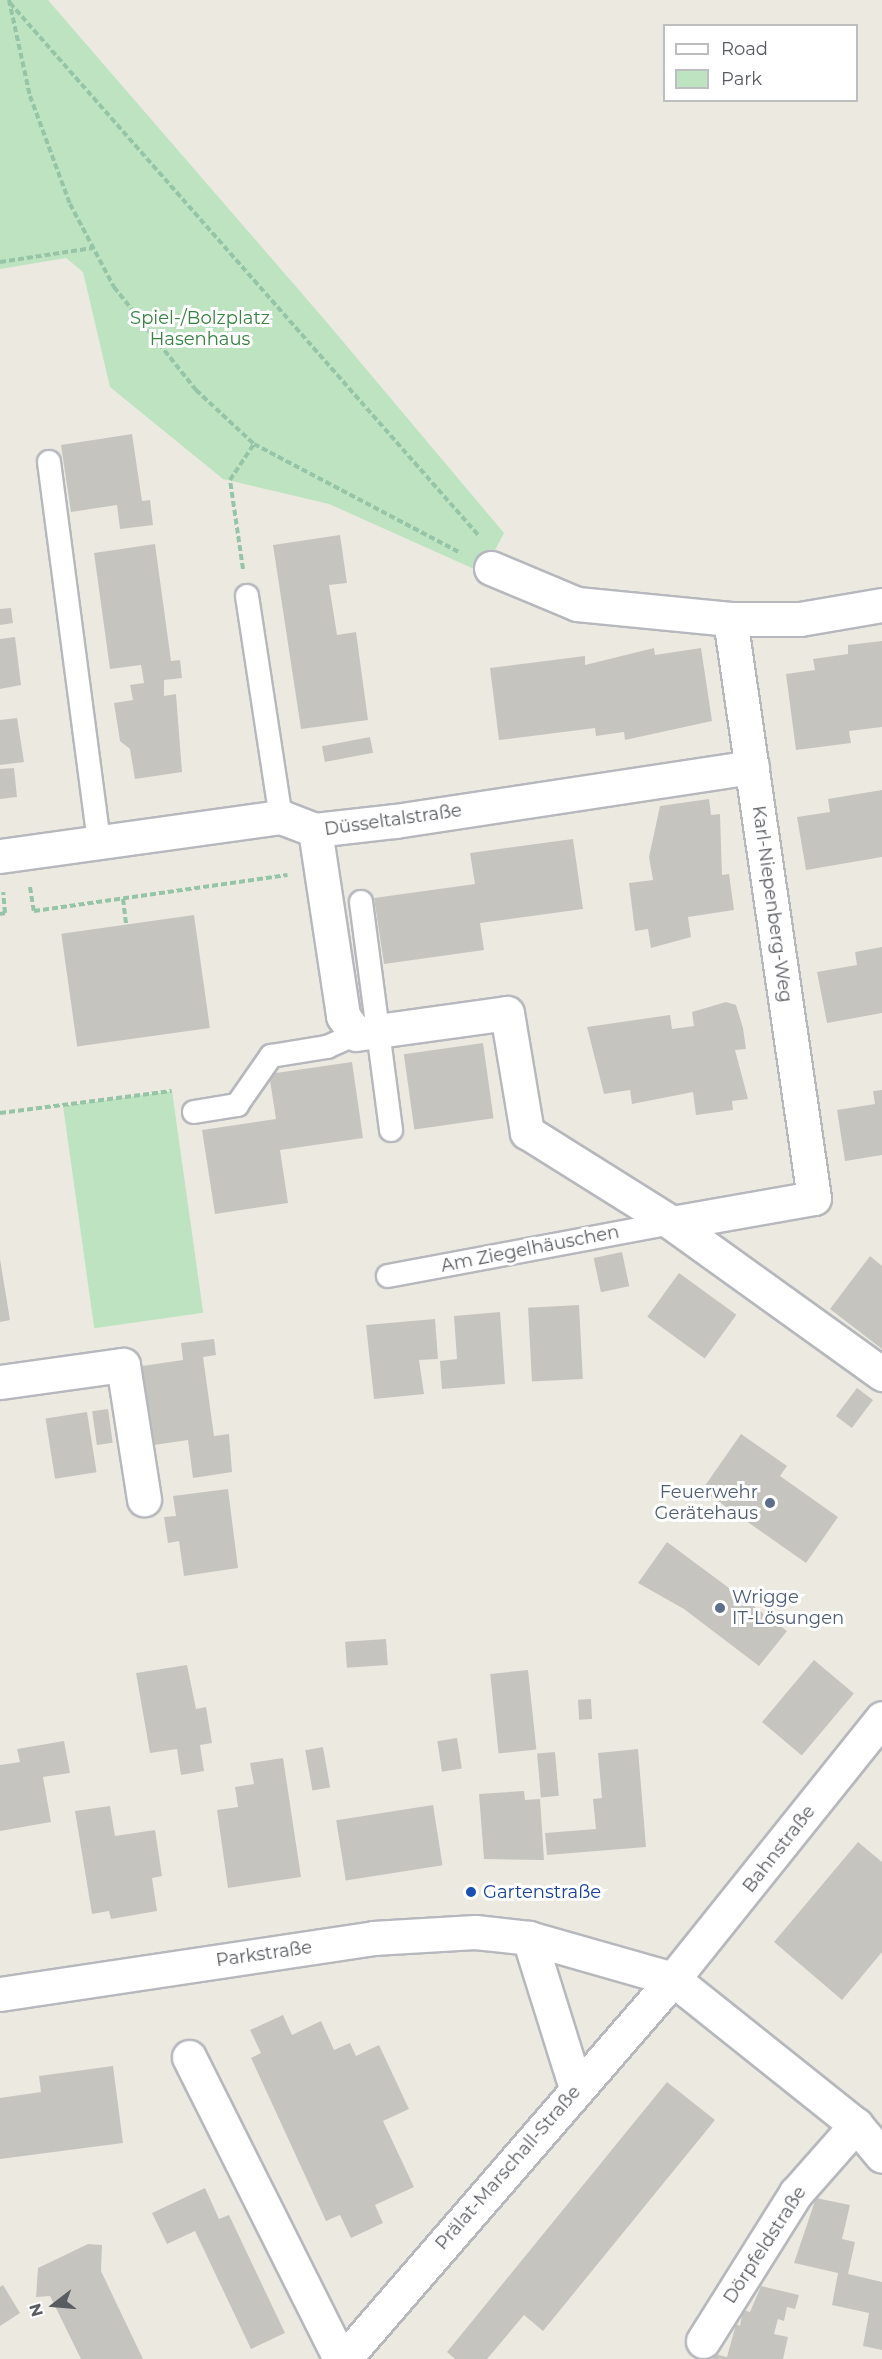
<!DOCTYPE html>
<meta charset="utf-8">
<style>
body{margin:0}
#map{position:relative;width:882px;height:2359px;overflow:hidden;background:#eceae0;font-family:Montserrat,sans-serif}
div>[style]{position:absolute}
[style*='--x']{left:calc(var(--x)*1px);top:calc(var(--y)*1px);width:calc(var(--w)*1px);rotate:calc(var(--a)*1deg)}
.green>*{inset:0;background:#bde3c0;transform-origin:0 0}
.building>*{inset:0;background:#c6c4be;transform-origin:0 0}
.path>*{height:4px;margin-top:-2px;transform-origin:0;background:repeating-linear-gradient(90deg,#96c4a7 0 6px,transparent 0 9px)}
.roads{filter:drop-shadow(2px 0 #b6b8bd) drop-shadow(-2px 0 #b6b8bd) drop-shadow(0 2px #b6b8bd) drop-shadow(0 -2px #b6b8bd)}
.lane>*{height:22px;margin:-11px;padding:0 11px;transform-origin:11px;border-radius:11px;background:#fff}
.street>*{height:33px;margin:-16.5px;padding:0 16.5px;transform-origin:16.5px;border-radius:16.5px;background:#fff}
.dots>*{width:16px;height:16px;translate:-50% -50%;box-sizing:border-box;border:3px solid #fff;border-radius:50%}
span{translate:-50% -50%;white-space:nowrap;text-align:center;line-height:1.15;-webkit-text-stroke:6px #fff;paint-order:stroke}
.park-label{font-size:18px;color:#368340}
.street-label{font-size:18px;color:#595c61}
.service-label{font-size:18px;color:#4e5e75}
.right{translate:-100% -50%;text-align:right}
.left{translate:0 -50%;text-align:left}
.transit-label{font-size:18px;color:#164399}
.legend{position:absolute;left:663px;top:24px;width:195px;height:78px;box-sizing:border-box;background:#fff;border:2px solid #bdbec0;margin:0;padding:8px 10px;list-style:none;font-size:18px;color:#595c61}
.legend li{display:flex;align-items:center;gap:12px;height:30px}
.legend b{width:30px;border:2px solid #bdbec0}
.north{position:absolute;left:24px;top:2275px;width:60px;height:60px;-webkit-text-stroke:4px #fff;paint-order:stroke;rotate:254deg;font-size:16px;font-weight:700;line-height:24px;text-align:center;color:#595c61}
.north::after{content:'';display:block;margin:auto;width:21px;height:27px;background:#595c61;clip-path:polygon(50% 0,100% 100%,50% 72%,0 100%)}
</style>
<div id="map">
<div class="green">
<i style="clip-path:polygon(0 0,48px 0,324px 319px,504px 533px,483px 573px,329px 504px,223px 479px,110px 387px,83px 272px,66px 258px,0 269px)"></i>
<i style="left:172px;top:1091px;width:224px;height:110px;rotate:82deg"></i>
</div>
<div class="building">
<i style="clip-path:polygon(132px 434px,142px 501px,150px 500px,153px 525px,120px 529px,117px 505px,71px 512px,61px 445px)"></i>
<i style="clip-path:polygon(340px 535px,347px 583px,329px 585px,337px 635px,356px 632px,368px 720px,301px 729px,273px 545px)"></i>
<i style="clip-path:polygon(155px 544px,171px 661px,180px 660px,182px 678px,164px 680px,164px 696px,176px 694px,182px 772px,135px 779px,130px 749px,120px 741px,114px 703px,133px 700px,130px 685px,144px 683px,141px 665px,110px 669px,94px 553px)"></i>
<i style="clip-path:polygon(11px 608px,13px 623px,0 625px,0 609px)"></i>
<i style="clip-path:polygon(15px 637px,21px 685px,0 689px,0 639px)"></i>
<i style="clip-path:polygon(882px 641px,882px 727px,849px 731px,851px 743px,796px 750px,786px 674px,815px 670px,813px 659px,848px 654px,848px 645px)"></i>
<i style="clip-path:polygon(654px 648px,655px 655px,701px 648px,712px 721px,625px 740px,624px 732px,596px 736px,595px 728px,499px 740px,490px 668px,585px 656px,585px 665px)"></i>
<i style="clip-path:polygon(17px 718px,24px 762px,0 765px,0 720px)"></i>
<i style="left:370px;top:737px;width:16px;height:49px;rotate:79deg"></i>
<i style="clip-path:polygon(14px 768px,17px 797px,0 799px,0 769px)"></i>
<i style="clip-path:polygon(882px 790px,882px 857px,806px 870px,797px 817px,830px 812px,828px 799px)"></i>
<i style="clip-path:polygon(709px 799px,711px 815px,720px 814px,722px 875px,729px 874px,734px 910px,688px 917px,691px 937px,651px 948px,648px 929px,635px 931px,629px 883px,653px 880px,649px 857px,660px 806px)"></i>
<i style="clip-path:polygon(573px 839px,583px 909px,480px 923px,484px 950px,384px 964px,374px 898px,475px 884px,470px 853px)"></i>
<i style="left:194px;top:915px;width:114px;height:134px;rotate:82deg"></i>
<i style="clip-path:polygon(882px 947px,882px 1013px,827px 1023px,817px 972px,857px 965px,855px 952px)"></i>
<i style="clip-path:polygon(726px 1002px,736px 1005px,743px 1028px,746px 1049px,735px 1050px,748px 1099px,732px 1101px,733px 1110px,696px 1115px,693px 1092px,632px 1104px,630px 1090px,604px 1094px,587px 1027px,670px 1015px,672px 1029px,694px 1026px,692px 1012px)"></i>
<i style="left:483px;top:1043px;width:76px;height:80px;rotate:82deg"></i>
<i style="clip-path:polygon(352px 1062px,363px 1138px,280px 1150px,288px 1203px,215px 1214px,202px 1130px,276px 1119px,269px 1074px)"></i>
<i style="clip-path:polygon(882px 1090px,882px 1155px,845px 1161px,837px 1110px,875px 1104px,873px 1091px)"></i>
<i style="left:622px;top:1252px;width:35px;height:29px;rotate:78deg"></i>
<i style="clip-path:polygon(870px 1256px,882px 1266px,882px 1349px,830px 1309px)"></i>
<i style="clip-path:polygon(0 1259px,10px 1320px,0 1322px)"></i>
<i style="left:679px;top:1273px;width:71px;height:54px;rotate:36deg"></i>
<i style="left:579px;top:1305px;width:74px;height:51px;rotate:87deg"></i>
<i style="clip-path:polygon(500px 1312px,505px 1384px,442px 1389px,440px 1361px,457px 1359px,454px 1316px)"></i>
<i style="clip-path:polygon(435px 1319px,438px 1359px,419px 1360px,424px 1394px,374px 1399px,366px 1325px)"></i>
<i style="clip-path:polygon(214px 1339px,216px 1355px,203px 1357px,214px 1436px,229px 1434px,232px 1472px,193px 1478px,188px 1440px,154px 1445px,142px 1366px,183px 1360px,181px 1343px)"></i>
<i style="left:857px;top:1388px;width:20px;height:35px;rotate:37deg"></i>
<i style="left:108px;top:1409px;width:34px;height:16px;rotate:82deg"></i>
<i style="left:87px;top:1412px;width:61px;height:42px;rotate:81deg"></i>
<i style="clip-path:polygon(741px 1434px,787px 1466px,780px 1476px,838px 1517px,806px 1563px,702px 1490px)"></i>
<i style="clip-path:polygon(228px 1489px,238px 1568px,184px 1576px,179px 1541px,168px 1543px,164px 1517px,176px 1516px,173px 1496px)"></i>
<i style="clip-path:polygon(667px 1542px,787px 1631px,759px 1666px,684px 1609px,638px 1583px)"></i>
<i style="left:386px;top:1639px;width:26px;height:41px;rotate:86deg"></i>
<i style="left:814px;top:1660px;width:52px;height:81px;rotate:40deg"></i>
<i style="clip-path:polygon(187px 1665px,196px 1709px,206px 1707px,212px 1743px,200px 1745px,204px 1771px,181px 1775px,177px 1749px,150px 1753px,136px 1673px)"></i>
<i style="left:528px;top:1670px;width:80px;height:38px;rotate:84deg"></i>
<i style="left:591px;top:1699px;width:20px;height:13px;rotate:87deg"></i>
<i style="left:457px;top:1738px;width:31px;height:20px;rotate:81deg"></i>
<i style="clip-path:polygon(64px 1741px,70px 1773px,43px 1777px,51px 1822px,0 1831px,0 1765px,20px 1762px,17px 1749px)"></i>
<i style="left:323px;top:1747px;width:41px;height:18px;rotate:80deg"></i>
<i style="clip-path:polygon(638px 1749px,646px 1847px,547px 1855px,545px 1833px,596px 1829px,593px 1799px,602px 1798px,598px 1753px)"></i>
<i style="left:555px;top:1752px;width:44px;height:18px;rotate:85deg"></i>
<i style="clip-path:polygon(283px 1758px,301px 1877px,228px 1888px,217px 1810px,238px 1807px,235px 1787px,254px 1784px,250px 1763px)"></i>
<i style="clip-path:polygon(524px 1791px,525px 1800px,540px 1799px,544px 1860px,484px 1859px,479px 1794px)"></i>
<i style="left:433px;top:1805px;width:61px;height:98px;rotate:81deg"></i>
<i style="clip-path:polygon(110px 1806px,115px 1836px,155px 1830px,162px 1876px,152px 1878px,157px 1911px,111px 1919px,109px 1911px,92px 1914px,75px 1811px)"></i>
<i style="clip-path:polygon(858px 1842px,882px 1862px,882px 1952px,842px 2000px,774px 1942px)"></i>
<i style="clip-path:polygon(283px 2015px,292px 2035px,321px 2021px,334px 2050px,350px 2043px,356px 2056px,379px 2045px,409px 2109px,383px 2121px,414px 2187px,375px 2205px,383px 2223px,351px 2238px,340px 2215px,326px 2221px,251px 2058px,261px 2053px,250px 2030px)"></i>
<i style="clip-path:polygon(113px 2066px,123px 2143px,0 2159px,0 2098px,41px 2092px,39px 2076px)"></i>
<i style="clip-path:polygon(667px 2082px,715px 2120px,543px 2331px,524px 2315px,487px 2359px,455px 2359px,447px 2352px)"></i>
<i style="clip-path:polygon(205px 2188px,219px 2219px,229px 2215px,285px 2333px,251px 2349px,195px 2231px,167px 2244px,152px 2213px)"></i>
<i style="clip-path:polygon(816px 2198px,850px 2205px,842px 2239px,855px 2242px,848px 2274px,882px 2282px,882px 2350px,863px 2346px,869px 2313px,832px 2305px,838px 2273px,794px 2263px)"></i>
<i style="clip-path:polygon(88px 2244px,102px 2245px,101px 2271px,143px 2359px,81px 2359px,50px 2296px,36px 2297px,38px 2268px)"></i>
<i style="clip-path:polygon(3px 2285px,20px 2313px,0 2326px,0 2287px)"></i>
<i style="clip-path:polygon(761px 2286px,799px 2295px,795px 2309px,787px 2307px,784px 2321px,778px 2319px,774px 2334px,788px 2337px,783px 2359px,713px 2359px,714px 2354px,727px 2357px,736px 2324px,740px 2326px,743px 2310px,750px 2312px)"></i>
</div>
<div class="path">
<i style="--x:9;--y:0;--w:98;--a:77.7"></i>
<i style="--x:30;--y:96;--w:115;--a:69.7"></i>
<i style="--x:70;--y:204;--w:94;--a:62.1"></i>
<i style="--x:114;--y:287;--w:132;--a:51.5"></i>
<i style="--x:196;--y:390;--w:79;--a:43"></i>
<i style="--x:254;--y:444;--w:234;--a:27.8"></i>
<i style="--x:10;--y:3;--w:710;--a:48.65"></i>
<i style="--x:0;--y:262;--w:94;--a:-8.6"></i>
<i style="--x:243;--y:569;--w:90;--a:-98.3"></i>
<i style="--x:230;--y:480;--w:43;--a:-56.3"></i>
<i style="--x:30;--y:887;--w:24;--a:81"></i>
<i style="--x:34;--y:911;--w:256;--a:-8.1"></i>
<i style="--x:123;--y:899;--w:25;--a:83"></i>
<i style="--x:0;--y:914;--w:5;--a:-11"></i>
<i style="--x:5;--y:913;--w:21;--a:-95"></i>
<i style="--x:0;--y:1113;--w:173;--a:-7.3"></i>
</div>
<div class="roads">
<div class="lane">
<i style="--x:49;--y:462;--w:382;--a:82.5"></i>
<i style="--x:247;--y:596;--w:224;--a:81.3"></i>
<i style="--x:361;--y:902;--w:230;--a:82.5"></i>
<i style="--x:194;--y:1112;--w:44;--a:-9.2"></i>
<i style="--x:237;--y:1105;--w:60;--a:-55.2"></i>
<i style="--x:271;--y:1056;--w:57;--a:-9.1"></i>
<i style="--x:327;--y:1047;--w:32;--a:-24"></i>
<i style="--x:388;--y:1276;--w:289;--a:-10.6"></i>
</div>
<div class="street">
<i style="--x:491;--y:568;--w:93;--a:22.7"></i>
<i style="--x:577;--y:604;--w:154;--a:5.6"></i>
<i style="--x:730;--y:619;--w:70;--a:0"></i>
<i style="--x:800;--y:619;--w:83;--a:-9.7"></i>
<i style="--x:315;--y:830;--w:188;--a:81.4"></i>
<i style="--x:343;--y:1016;--w:22;--a:54"></i>
<i style="--x:356;--y:1034;--w:152;--a:-7.9"></i>
<i style="--x:507;--y:1013;--w:121;--a:80.5"></i>
<i style="--x:527;--y:1132;--w:171;--a:32.1"></i>
<i style="--x:672;--y:1223;--w:259;--a:35.7"></i>
<i style="--x:0;--y:856;--w:284;--a:-7.9"></i>
<i style="--x:281;--y:817;--w:36;--a:21"></i>
<i style="--x:315;--y:830;--w:81;--a:-6.4"></i>
<i style="--x:395;--y:821;--w:361;--a:-8.6"></i>
<i style="--x:672;--y:1223;--w:144;--a:-10"></i>
<i style="--x:814;--y:1198;--w:585;--a:-98.25"></i>
<i style="--x:0;--y:1382;--w:124;--a:-7.9"></i>
<i style="--x:123;--y:1365;--w:136;--a:81.1"></i>
<i style="--x:529;--y:1938;--w:157;--a:72.6"></i>
<i style="--x:0;--y:1994;--w:377;--a:-8.5"></i>
<i style="--x:373;--y:1938;--w:102;--a:-3.4"></i>
<i style="--x:475;--y:1932;--w:54;--a:6.3"></i>
<i style="--x:529;--y:1938;--w:150;--a:15.9"></i>
<i style="--x:673;--y:1979;--w:234;--a:38.6"></i>
<i style="--x:856;--y:2125;--w:40;--a:50"></i>
<i style="--x:189;--y:2057;--w:338;--a:63.4"></i>
<i style="--x:703;--y:2341;--w:175;--a:-57.9"></i>
<i style="--x:796;--y:2193;--w:91;--a:-48.6"></i>
<i style="--x:344;--y:2359;--w:503;--a:-49.11"></i>
<i style="--x:673;--y:1979;--w:334;--a:-51.3"></i>
</div>
</div>
<div class="dots">
<i style="left:770px;top:1503px;background:#5c6f8a"></i>
<i style="left:720px;top:1608px;background:#5c6f8a"></i>
<i style="left:471px;top:1892px;background:#1a4fb4"></i>
</div>
<div class="park-label">
<span style="left:200px;top:329px">Spiel-/Bolzplatz<br>Hasenhaus</span>
</div>
<div class="street-label">
<span style="left:393px;top:820px;rotate:-8deg">Düsseltalstraße</span>
<span style="left:772px;top:904px;rotate:82deg">Karl-Niepenberg-Weg</span>
<span style="left:530px;top:1249px;rotate:-11deg">Am Ziegelhäuschen</span>
<span style="left:779px;top:1849px;rotate:-52deg">Bahnstraße</span>
<span style="left:264px;top:1954px;rotate:-8deg">Parkstraße</span>
<span style="left:508px;top:2168px;rotate:-49deg">Prälat-Marschall-Straße</span>
<span style="left:765px;top:2245px;rotate:-57deg">Dörpfeldstraße</span>
</div>
<div class="service-label">
<span class="right" style="left:758px;top:1503px">Feuerwehr<br>Gerätehaus</span>
<span class="left" style="left:732px;top:1608px">Wrigge<br>IT-Lösungen</span>
</div>
<div class="transit-label">
<span class="left" style="left:483px;top:1892px">Gartenstraße</span>
</div>
<ul class="legend">
<li><b style="height:8px;background:#fff"></b>Road</li>
<li><b style="height:16px;background:#bde3c0"></b>Park</li>
</ul>
<div class="north">N</div>
</div>
